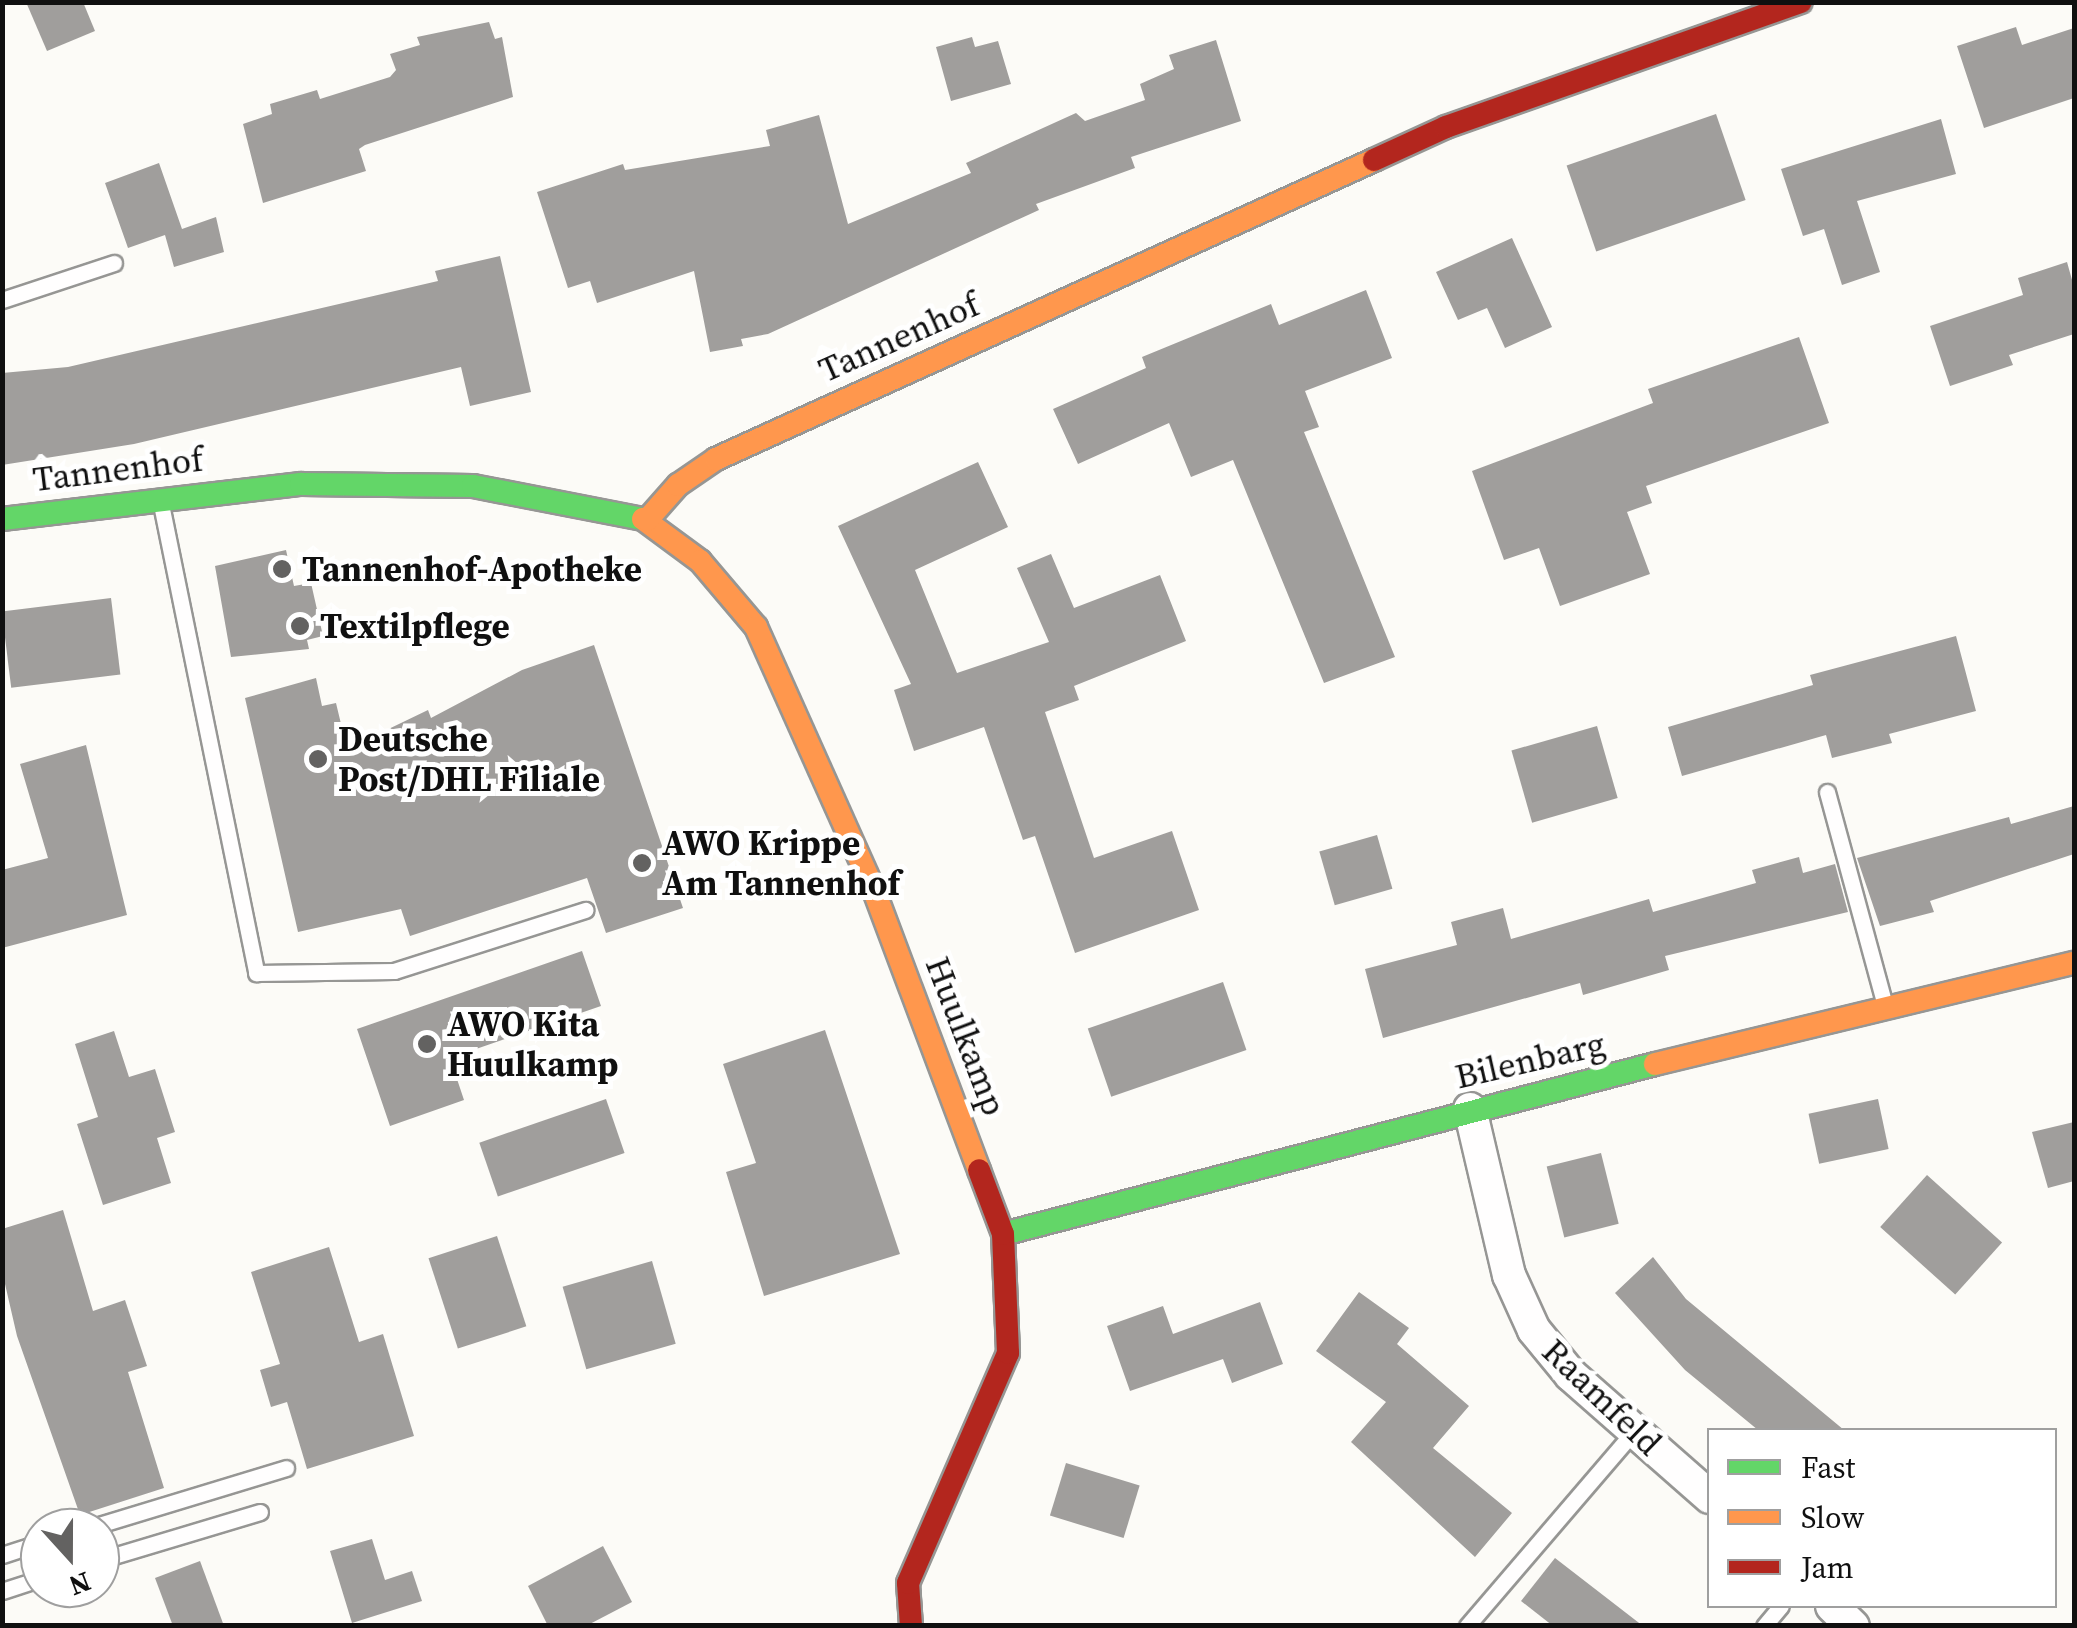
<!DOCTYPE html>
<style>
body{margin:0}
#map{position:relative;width:2077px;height:1628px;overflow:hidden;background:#fcfbf7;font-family:"Source Serif 4",serif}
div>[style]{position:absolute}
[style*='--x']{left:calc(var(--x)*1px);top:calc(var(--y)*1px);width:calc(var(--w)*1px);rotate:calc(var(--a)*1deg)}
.building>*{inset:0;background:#a09e9c;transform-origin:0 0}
.roads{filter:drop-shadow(2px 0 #969694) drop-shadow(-2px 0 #969694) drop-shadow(0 2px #969694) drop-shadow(0 -2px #969694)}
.lane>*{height:15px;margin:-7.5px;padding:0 7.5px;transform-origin:7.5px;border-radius:7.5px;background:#fffefe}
.street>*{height:32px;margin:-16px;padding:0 16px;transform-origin:16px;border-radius:16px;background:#fffefe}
.fast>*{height:22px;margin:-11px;padding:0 11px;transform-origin:11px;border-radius:11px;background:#63d668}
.slow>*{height:22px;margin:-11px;padding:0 11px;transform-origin:11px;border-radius:11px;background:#ff974d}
.jam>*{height:22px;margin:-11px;padding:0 11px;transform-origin:11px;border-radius:11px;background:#b3261e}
.dots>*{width:28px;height:28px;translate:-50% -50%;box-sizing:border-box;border:5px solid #fff;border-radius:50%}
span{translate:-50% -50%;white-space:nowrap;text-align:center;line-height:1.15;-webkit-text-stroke:10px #fff;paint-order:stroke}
.street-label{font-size:35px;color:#101010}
.poi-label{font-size:35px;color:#101010;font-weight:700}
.left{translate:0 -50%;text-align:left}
.frame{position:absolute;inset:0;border:5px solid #101010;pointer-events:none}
.legend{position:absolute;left:1707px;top:1428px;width:350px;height:180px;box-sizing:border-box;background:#fff;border:2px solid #9f9f9f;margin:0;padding:12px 18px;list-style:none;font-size:30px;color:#101010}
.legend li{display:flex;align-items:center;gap:20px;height:50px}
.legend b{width:50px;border:2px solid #9f9f9f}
.north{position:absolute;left:20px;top:1508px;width:100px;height:100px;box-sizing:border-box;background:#fff;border:2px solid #9f9f9f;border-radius:50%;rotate:159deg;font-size:28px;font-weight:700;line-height:40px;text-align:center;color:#101010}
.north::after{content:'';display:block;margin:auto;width:35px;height:45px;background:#636261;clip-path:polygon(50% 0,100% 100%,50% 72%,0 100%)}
</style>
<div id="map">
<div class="building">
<i style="clip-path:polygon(26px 2px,83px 2px,95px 31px,47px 51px)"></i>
<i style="clip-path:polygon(489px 22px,495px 39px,502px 37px,513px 97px,365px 145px,359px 149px,366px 171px,263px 203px,243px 124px,272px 114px,270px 104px,317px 90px,320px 99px,390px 77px,396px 70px,390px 54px,420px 45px,417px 37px)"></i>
<i style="clip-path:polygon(2016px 27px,2022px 45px,2074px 28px,2074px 98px,1984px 128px,1957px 46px)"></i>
<i style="clip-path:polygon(972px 37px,975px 47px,998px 41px,1011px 84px,951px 101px,936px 47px)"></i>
<i style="clip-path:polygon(1216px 40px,1241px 121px,1131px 157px,1135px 168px,1036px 204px,1039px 210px,768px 334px,741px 339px,743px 346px,710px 352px,694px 271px,597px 303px,590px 281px,568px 288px,537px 192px,623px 164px,625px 170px,770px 146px,766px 130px,819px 115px,848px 224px,971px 173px,966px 163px,1076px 113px,1085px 121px,1145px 100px,1140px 84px,1174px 69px,1169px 55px)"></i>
<i style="left:1716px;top:114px;width:91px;height:158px;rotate:71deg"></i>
<i style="clip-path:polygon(1941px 119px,1956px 174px,1857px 201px,1880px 272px,1842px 285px,1824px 229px,1803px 236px,1781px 169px)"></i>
<i style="clip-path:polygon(159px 163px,182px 229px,216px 217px,224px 252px,174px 267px,165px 235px,128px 248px,105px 183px)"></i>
<i style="clip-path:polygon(1512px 238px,1552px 327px,1505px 348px,1487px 308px,1458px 320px,1436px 272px)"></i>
<i style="clip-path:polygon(500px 256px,531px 392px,470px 406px,461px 367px,134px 444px,2px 465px,2px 373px,68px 367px,438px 281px,435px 271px)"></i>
<i style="clip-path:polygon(2067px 262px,2074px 287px,2074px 334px,2009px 355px,2013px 365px,1950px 386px,1930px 326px,2023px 295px,2018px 278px)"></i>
<i style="clip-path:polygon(1366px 290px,1392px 358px,1305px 391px,1319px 427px,1304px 432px,1395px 657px,1324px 683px,1233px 460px,1191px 477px,1169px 423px,1078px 464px,1053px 409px,1146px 368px,1142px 357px,1271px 304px,1279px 325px)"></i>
<i style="clip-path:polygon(1799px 337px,1829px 423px,1646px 486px,1652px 503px,1627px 512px,1650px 574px,1560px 606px,1539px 548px,1504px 560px,1472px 471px,1653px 403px,1648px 389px)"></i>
<i style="clip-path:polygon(978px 462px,1008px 527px,915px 570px,957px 673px,1049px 642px,1017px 568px,1051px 554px,1074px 608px,1160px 575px,1186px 641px,1074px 686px,1079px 700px,1045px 712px,1094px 858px,1172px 831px,1199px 910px,1075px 953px,1035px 836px,1023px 840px,984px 727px,914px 751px,894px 690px,911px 684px,838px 526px)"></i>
<i style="clip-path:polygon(286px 550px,294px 586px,311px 583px,323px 636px,307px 640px,309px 649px,231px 657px,215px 566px)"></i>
<i style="left:111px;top:598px;width:77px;height:110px;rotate:83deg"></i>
<i style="clip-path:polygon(1956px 636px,1976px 711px,1889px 734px,1892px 743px,1832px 758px,1826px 735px,1682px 776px,1668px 727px,1813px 685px,1810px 675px)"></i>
<i style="clip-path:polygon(594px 645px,683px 908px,606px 933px,587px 878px,410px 936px,401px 909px,298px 932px,245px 698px,316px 678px,322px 706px,336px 703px,347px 749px,428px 710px,431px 718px,522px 670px)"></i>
<i style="left:1597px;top:726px;width:75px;height:89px;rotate:74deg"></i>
<i style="clip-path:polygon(86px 745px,127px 915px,2px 948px,2px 870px,48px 858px,20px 764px)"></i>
<i style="clip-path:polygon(2074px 806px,2074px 854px,1930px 901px,1934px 912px,1880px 926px,1857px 858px,2009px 817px,2011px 824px)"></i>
<i style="left:1377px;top:835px;width:56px;height:60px;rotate:74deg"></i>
<i style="clip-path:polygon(1799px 857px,1803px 873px,1835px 864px,1848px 912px,1665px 956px,1669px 970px,1583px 995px,1580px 983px,1383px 1038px,1365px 969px,1457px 945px,1451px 922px,1503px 908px,1511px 939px,1649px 899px,1653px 912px,1756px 883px,1752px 870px)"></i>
<i style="clip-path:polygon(582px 951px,601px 1006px,450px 1058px,464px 1100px,390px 1126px,357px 1029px)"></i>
<i style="left:1223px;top:982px;width:72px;height:143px;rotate:71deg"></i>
<i style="clip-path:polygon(825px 1030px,900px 1254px,764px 1296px,726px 1172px,756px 1163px,723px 1064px)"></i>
<i style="clip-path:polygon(114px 1031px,129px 1077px,155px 1069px,175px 1132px,157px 1138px,171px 1183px,103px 1205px,77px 1124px,98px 1117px,75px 1044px)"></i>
<i style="left:606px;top:1099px;width:57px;height:134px;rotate:71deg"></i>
<i style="left:1878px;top:1099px;width:51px;height:71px;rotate:78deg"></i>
<i style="clip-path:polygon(2074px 1122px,2074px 1181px,2048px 1188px,2032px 1132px)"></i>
<i style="left:1601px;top:1153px;width:73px;height:56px;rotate:76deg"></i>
<i style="left:1927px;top:1175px;width:101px;height:70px;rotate:42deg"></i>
<i style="clip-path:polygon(63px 1210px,93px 1311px,125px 1300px,147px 1366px,128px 1372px,164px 1488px,80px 1515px,17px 1336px,2px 1271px,2px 1229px)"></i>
<i style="left:497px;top:1236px;width:95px;height:72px;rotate:72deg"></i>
<i style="clip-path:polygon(329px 1247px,359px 1342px,383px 1334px,414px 1436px,307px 1469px,287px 1402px,271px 1407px,260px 1370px,280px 1364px,251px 1272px)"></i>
<i style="clip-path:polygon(1653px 1257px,1686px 1299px,1844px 1430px,1758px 1430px,1685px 1370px,1615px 1293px)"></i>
<i style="left:652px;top:1261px;width:86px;height:93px;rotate:74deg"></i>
<i style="clip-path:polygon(1359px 1292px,1409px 1328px,1397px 1344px,1469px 1406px,1433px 1448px,1512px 1513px,1475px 1557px,1351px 1442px,1386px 1402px,1316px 1351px)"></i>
<i style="clip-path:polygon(1260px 1302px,1283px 1364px,1232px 1383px,1223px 1359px,1130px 1391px,1107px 1326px,1163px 1306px,1173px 1334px)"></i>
<i style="left:1066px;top:1463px;width:77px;height:55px;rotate:17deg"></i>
<i style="clip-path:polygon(372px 1539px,385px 1580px,412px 1571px,422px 1601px,352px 1623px,330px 1551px)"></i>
<i style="clip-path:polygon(603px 1546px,632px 1602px,586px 1626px,548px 1626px,528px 1586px)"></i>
<i style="clip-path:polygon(1555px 1558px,1643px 1626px,1553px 1626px,1521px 1601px)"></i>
<i style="clip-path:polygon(200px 1561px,224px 1626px,173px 1626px,155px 1578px)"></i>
</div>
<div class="roads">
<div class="lane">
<i style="--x:2;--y:300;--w:118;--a:-18.3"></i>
<i style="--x:161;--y:504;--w:479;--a:78.5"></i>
<i style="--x:256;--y:973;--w:138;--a:-0.8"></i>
<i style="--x:394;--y:971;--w:201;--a:-17.7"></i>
<i style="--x:1827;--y:792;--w:222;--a:74.8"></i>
<i style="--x:89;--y:1528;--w:206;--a:-16.9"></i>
<i style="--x:2;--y:1555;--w:40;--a:-18"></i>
<i style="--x:100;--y:1560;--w:167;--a:-16.7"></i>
<i style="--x:2;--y:1591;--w:40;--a:-18"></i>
<i style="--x:1467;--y:1626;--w:257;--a:-49.4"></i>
<i style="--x:1764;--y:1626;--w:26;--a:-50"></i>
</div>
<div class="street">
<i style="--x:1470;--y:1109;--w:171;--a:76.8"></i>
<i style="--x:1509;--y:1275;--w:60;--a:65.6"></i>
<i style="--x:1534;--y:1330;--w:58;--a:50.6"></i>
<i style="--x:1571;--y:1375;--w:185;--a:41.3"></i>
<i style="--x:1832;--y:1606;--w:29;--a:44"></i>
</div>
<div class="fast">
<i style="--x:2;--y:519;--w:301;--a:-6.7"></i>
<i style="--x:301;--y:484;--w:172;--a:0.7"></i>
<i style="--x:473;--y:486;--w:173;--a:11"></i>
<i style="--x:1003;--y:1234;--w:674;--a:-14.61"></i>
</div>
<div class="slow">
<i style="--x:643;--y:519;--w:71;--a:36.4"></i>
<i style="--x:700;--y:561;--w:87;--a:49.7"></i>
<i style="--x:756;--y:627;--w:286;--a:65.9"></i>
<i style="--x:873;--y:888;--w:301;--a:69.4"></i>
<i style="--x:647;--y:520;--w:47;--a:-48.5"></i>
<i style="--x:678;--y:485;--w:46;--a:-34.4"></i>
<i style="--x:716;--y:459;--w:723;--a:-24.44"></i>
<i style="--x:1655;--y:1064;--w:431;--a:-13.6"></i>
</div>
<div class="jam">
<i style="--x:1374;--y:160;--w:79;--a:-24.6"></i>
<i style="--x:1446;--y:127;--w:376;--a:-19.4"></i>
<i style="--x:911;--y:1626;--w:43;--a:-94"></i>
<i style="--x:908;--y:1583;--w:251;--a:-66.5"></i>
<i style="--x:1008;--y:1353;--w:119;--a:-92.4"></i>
<i style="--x:1003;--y:1234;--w:68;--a:-110.6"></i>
</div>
</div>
<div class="dots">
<i style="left:282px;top:569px;background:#636261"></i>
<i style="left:300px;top:626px;background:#636261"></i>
<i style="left:318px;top:759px;background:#636261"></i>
<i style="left:642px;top:863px;background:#636261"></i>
<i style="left:427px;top:1044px;background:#636261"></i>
</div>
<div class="street-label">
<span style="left:899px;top:337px;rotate:-24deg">Tannenhof</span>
<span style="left:118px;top:469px;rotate:-7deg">Tannenhof</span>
<span style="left:966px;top:1036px;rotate:69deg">Huulkamp</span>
<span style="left:1530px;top:1060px;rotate:-13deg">Bilenbarg</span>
<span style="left:1602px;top:1397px;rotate:44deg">Raamfeld</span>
</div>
<div class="poi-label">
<span class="left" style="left:302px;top:569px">Tannenhof-Apotheke</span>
<span class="left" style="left:320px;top:626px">Textilpflege</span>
<span class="left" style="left:338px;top:759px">Deutsche<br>Post/DHL Filiale</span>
<span class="left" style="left:662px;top:863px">AWO Krippe<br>Am Tannenhof</span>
<span class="left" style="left:447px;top:1044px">AWO Kita<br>Huulkamp</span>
</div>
<div class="frame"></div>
<ul class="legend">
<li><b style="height:12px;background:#63d668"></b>Fast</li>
<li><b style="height:12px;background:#ff974d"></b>Slow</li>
<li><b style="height:12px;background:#b3261e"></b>Jam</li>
</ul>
<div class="north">N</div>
</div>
